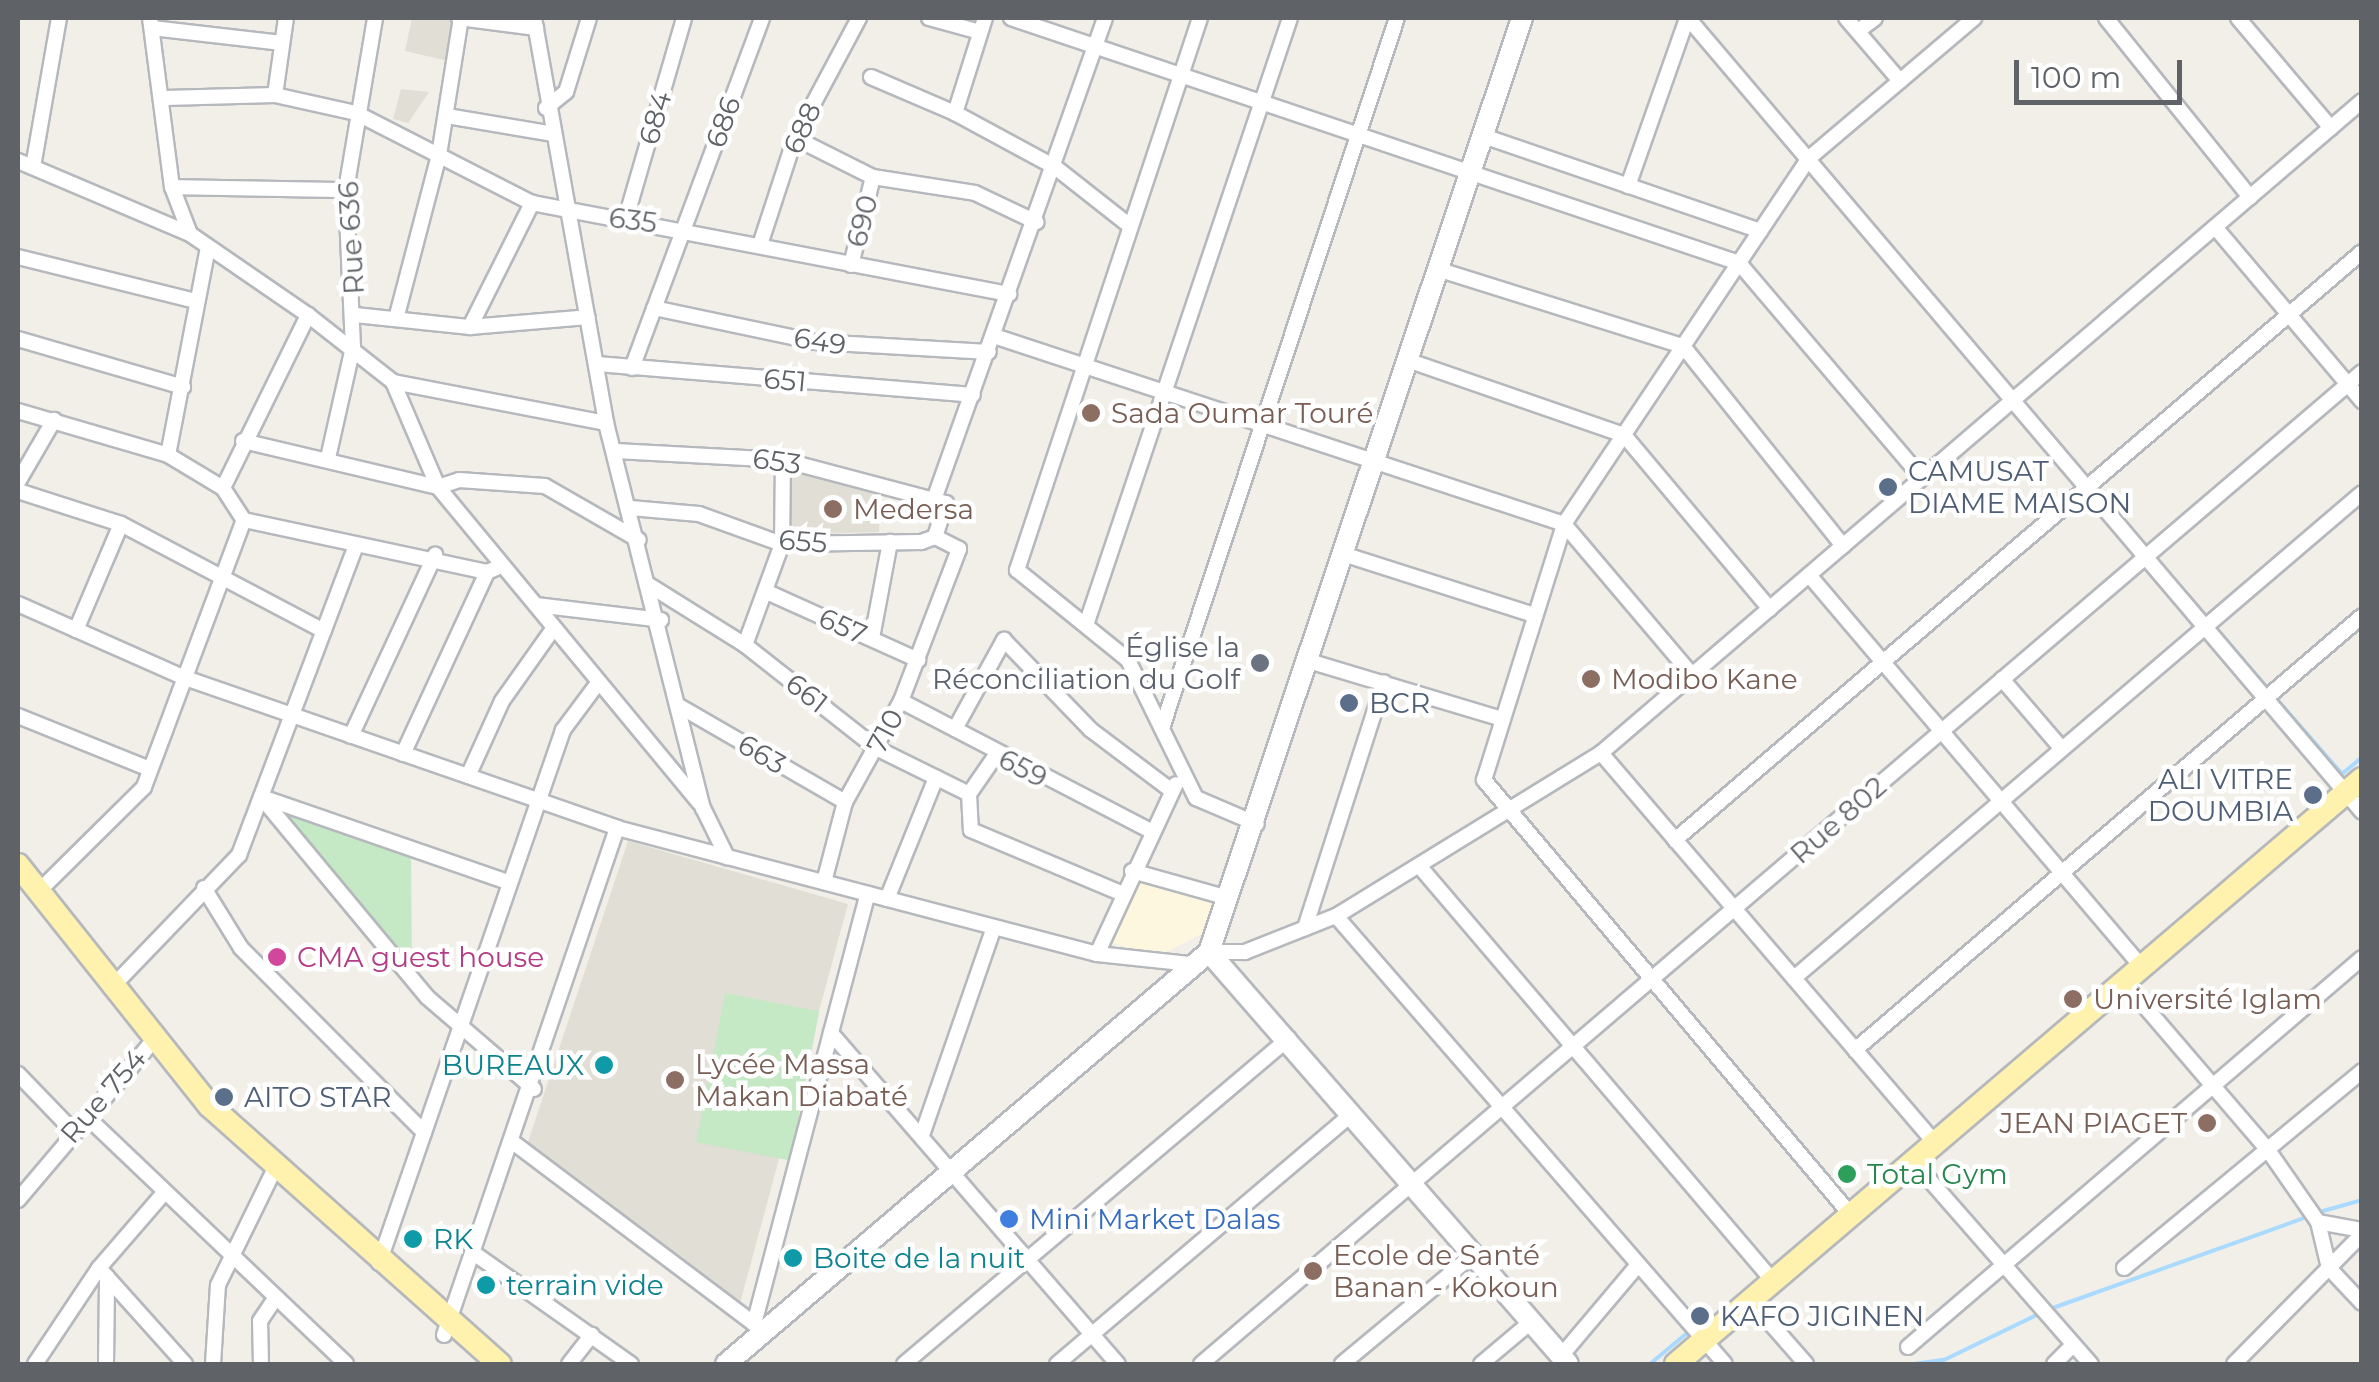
<!DOCTYPE html>
<meta charset="utf-8">
<style>
body{margin:0}
#map{position:relative;width:2379px;height:1382px;overflow:hidden;background:#f1efe8;font-family:Montserrat,sans-serif}
div>[style]{position:absolute}
[style*='--x']{left:calc(var(--x)*1px);top:calc(var(--y)*1px);width:calc(var(--w)*1px);rotate:calc(var(--a)*1deg)}
.commercial>*{inset:0;background:#fef7e0}
.education>*{inset:0;background:#e1ded6}
.green>*{inset:0;background:#c5e8c5;transform-origin:0 0}
.stream>*{height:4px;margin:-2px;padding:0 2px;transform-origin:2px;border-radius:2px;background:#aadaff}
.roads{filter:drop-shadow(2px 0 #b5b8bc) drop-shadow(-2px 0 #b5b8bc) drop-shadow(0 2px #b5b8bc) drop-shadow(0 -2px #b5b8bc)}
.street>*{height:14px;margin:-7px;padding:0 7px;transform-origin:7px;border-radius:7px;background:#fff}
.secondary>*{height:20px;margin:-10px;padding:0 10px;transform-origin:10px;border-radius:10px;background:#fff}
.primary>*{height:22px;margin:-11px;padding:0 11px;transform-origin:11px;border-radius:11px;background:#fff2af}
.dots>*{width:28px;height:28px;translate:-50% -50%;box-sizing:border-box;border:5px solid #fff;border-radius:50%}
span{translate:-50% -50%;white-space:nowrap;text-align:center;line-height:1.15;-webkit-text-stroke:9px #fff;paint-order:stroke}
.street-label{font-size:28px;color:#5f6368}
.education-label{font-size:28px;color:#785e54}
.left{translate:0 -50%;text-align:left}
.right{translate:-100% -50%;text-align:right}
.service-label{font-size:28px;color:#4e5e75}
.worship-label{font-size:28px;color:#5b616d}
.hotel-label{font-size:28px;color:#b23c85}
.culture-label{font-size:28px;color:#0d838f}
.leisure-label{font-size:28px;color:#27864d}
.shop-label{font-size:28px;color:#366cbe}
.frame{position:absolute;inset:0;border:20px solid #5f6368;pointer-events:none}
.scale{position:absolute;left:2014px;top:60px;width:168px;height:45px;box-sizing:border-box;border:5px solid #5f6368;border-top:0;padding-left:12px;font-size:30px;line-height:35px;white-space:nowrap;color:#5f6368;-webkit-text-stroke:8px #fff;paint-order:stroke}
</style>
<div id="map">
<div class="commercial">
<i style="clip-path:polygon(1134px 874px,1219px 898px,1203px 933px,1158px 956px,1109px 942px)"></i>
</div>
<div class="education">
<i style="clip-path:polygon(412px 18px,455px 20px,448px 61px,405px 51px)"></i>
<i style="clip-path:polygon(401px 89px,429px 92px,408px 123px,393px 119px)"></i>
<i style="clip-path:polygon(786px 463px,881px 486px,879px 532px,785px 535px)"></i>
<i style="clip-path:polygon(628px 841px,848px 904px,739px 1307px,526px 1148px)"></i>
</div>
<div class="green">
<i style="clip-path:polygon(261px 797px,411px 849px,412px 980px)"></i>
<i style="left:725px;top:993px;width:96px;height:152px;rotate:11deg"></i>
</div>
<div class="stream">
<i style="--x:2181;--y:587;--w:134;--a:49.5"></i>
<i style="--x:2274;--y:696;--w:103;--a:48.9"></i>
<i style="--x:2342;--y:774;--w:26;--a:-40"></i>
<i style="--x:2323;--y:1211;--w:41;--a:-15.8"></i>
<i style="--x:2050;--y:1309;--w:270;--a:-19.7"></i>
<i style="--x:1650;--y:1364;--w:80;--a:-39.9"></i>
<i style="--x:1914;--y:1364;--w:30;--a:-8"></i>
<i style="--x:1944;--y:1360;--w:108;--a:-25.9"></i>
</div>
<div class="roads">
<div class="street">
<i style="--x:150;--y:18;--w:170;--a:82.6"></i>
<i style="--x:172;--y:187;--w:50;--a:69"></i>
<i style="--x:459;--y:18;--w:78;--a:7.4"></i>
<i style="--x:534;--y:18;--w:411;--a:79.9"></i>
<i style="--x:606;--y:423;--w:397;--a:75.9"></i>
<i style="--x:703;--y:808;--w:55;--a:63.9"></i>
<i style="--x:929;--y:18;--w:53;--a:15.4"></i>
<i style="--x:985;--y:18;--w:100;--a:107.5"></i>
<i style="--x:955;--y:113;--w:114;--a:28.4"></i>
<i style="--x:1055;--y:167;--w:95;--a:38.2"></i>
<i style="--x:1011;--y:18;--w:768;--a:18.6"></i>
<i style="--x:1739;--y:263;--w:282;--a:49.6"></i>
<i style="--x:1200;--y:18;--w:582;--a:108.34"></i>
<i style="--x:1017;--y:570;--w:143;--a:39"></i>
<i style="--x:1128;--y:660;--w:154;--a:63.8"></i>
<i style="--x:1196;--y:798;--w:66;--a:23.1"></i>
<i style="--x:1688;--y:18;--w:1041;--a:49.67"></i>
<i style="--x:1846;--y:18;--w:83;--a:49.4"></i>
<i style="--x:2106;--y:18;--w:230;--a:51.2"></i>
<i style="--x:2238;--y:18;--w:144;--a:49.8"></i>
<i style="--x:152;--y:28;--w:131;--a:6.6"></i>
<i style="--x:1858;--y:31;--w:21;--a:-37"></i>
<i style="--x:871;--y:77;--w:91;--a:23.2"></i>
<i style="--x:275;--y:95;--w:78;--a:-81.9"></i>
<i style="--x:165;--y:98;--w:110;--a:-1.6"></i>
<i style="--x:275;--y:95;--w:83;--a:12.5"></i>
<i style="--x:356;--y:113;--w:198;--a:27.1"></i>
<i style="--x:532;--y:203;--w:486;--a:10.8"></i>
<i style="--x:546;--y:108;--w:26;--a:-39"></i>
<i style="--x:566;--y:92;--w:77;--a:-72.7"></i>
<i style="--x:447;--y:116;--w:108;--a:9.6"></i>
<i style="--x:1483;--y:136;--w:293;--a:18.9"></i>
<i style="--x:795;--y:138;--w:87;--a:26.6"></i>
<i style="--x:873;--y:177;--w:103;--a:8.9"></i>
<i style="--x:975;--y:193;--w:68;--a:25.4"></i>
<i style="--x:18;--y:161;--w:187;--a:23"></i>
<i style="--x:190;--y:234;--w:143;--a:34.5"></i>
<i style="--x:33;--y:167;--w:151;--a:-80.1"></i>
<i style="--x:1628;--y:186;--w:178;--a:-70.6"></i>
<i style="--x:172;--y:187;--w:174;--a:1"></i>
<i style="--x:626;--y:218;--w:208;--a:-73.8"></i>
<i style="--x:2215;--y:227;--w:228;--a:49.8"></i>
<i style="--x:760;--y:245;--w:113;--a:-71.9"></i>
<i style="--x:795;--y:138;--w:136;--a:-61.9"></i>
<i style="--x:18;--y:257;--w:183;--a:13.9"></i>
<i style="--x:851;--y:265;--w:91;--a:-76"></i>
<i style="--x:1440;--y:270;--w:255;--a:17.4"></i>
<i style="--x:1683;--y:346;--w:256;--a:51.3"></i>
<i style="--x:654;--y:308;--w:166;--a:11.9"></i>
<i style="--x:816;--y:342;--w:173;--a:3.3"></i>
<i style="--x:355;--y:315;--w:116;--a:6"></i>
<i style="--x:470;--y:327;--w:118;--a:-4.8"></i>
<i style="--x:396;--y:319;--w:170;--a:-75.3"></i>
<i style="--x:439;--y:155;--w:139;--a:-80.9"></i>
<i style="--x:470;--y:327;--w:139;--a:-63.4"></i>
<i style="--x:994;--y:336;--w:600;--a:18.25"></i>
<i style="--x:1564;--y:524;--w:198;--a:49.7"></i>
<i style="--x:18;--y:339;--w:172;--a:16.2"></i>
<i style="--x:1410;--y:361;--w:226;--a:19.1"></i>
<i style="--x:1624;--y:435;--w:227;--a:50"></i>
<i style="--x:597;--y:364;--w:377;--a:4.7"></i>
<i style="--x:632;--y:368;--w:373;--a:-69.6"></i>
<i style="--x:393;--y:382;--w:217;--a:10.9"></i>
<i style="--x:18;--y:411;--w:156;--a:16.3"></i>
<i style="--x:168;--y:455;--w:64;--a:31"></i>
<i style="--x:223;--y:488;--w:38;--a:57"></i>
<i style="--x:244;--y:520;--w:249;--a:12.1"></i>
<i style="--x:487;--y:572;--w:15;--a:-23"></i>
<i style="--x:243;--y:441;--w:200;--a:13.3"></i>
<i style="--x:438;--y:487;--w:22;--a:-18"></i>
<i style="--x:459;--y:480;--w:86;--a:4"></i>
<i style="--x:545;--y:486;--w:108;--a:29.9"></i>
<i style="--x:616;--y:451;--w:167;--a:3.1"></i>
<i style="--x:783;--y:460;--w:169;--a:14.8"></i>
<i style="--x:946;--y:503;--w:36;--a:108"></i>
<i style="--x:935;--y:537;--w:15;--a:160"></i>
<i style="--x:921;--y:542;--w:139;--a:179.2"></i>
<i style="--x:782;--y:544;--w:88;--a:-160.1"></i>
<i style="--x:699;--y:514;--w:69;--a:-175"></i>
<i style="--x:168;--y:455;--w:212;--a:-79.1"></i>
<i style="--x:328;--y:458;--w:114;--a:-77.3"></i>
<i style="--x:353;--y:347;--w:157;--a:-92.6"></i>
<i style="--x:346;--y:190;--w:174;--a:-80.4"></i>
<i style="--x:18;--y:482;--w:72;--a:-59.9"></i>
<i style="--x:223;--y:488;--w:193;--a:-63.8"></i>
<i style="--x:308;--y:315;--w:108;--a:38.2"></i>
<i style="--x:393;--y:382;--w:114;--a:66.8"></i>
<i style="--x:438;--y:487;--w:410;--a:50.4"></i>
<i style="--x:18;--y:491;--w:108;--a:17.8"></i>
<i style="--x:121;--y:524;--w:229;--a:27.8"></i>
<i style="--x:936;--y:494;--w:505;--a:-70.45"></i>
<i style="--x:1346;--y:555;--w:197;--a:17.7"></i>
<i style="--x:1809;--y:575;--w:513;--a:49.67"></i>
<i style="--x:649;--y:585;--w:113;--a:32"></i>
<i style="--x:745;--y:645;--w:167;--a:38.2"></i>
<i style="--x:876;--y:748;--w:104;--a:26.3"></i>
<i style="--x:767;--y:592;--w:166;--a:24.2"></i>
<i style="--x:18;--y:604;--w:183;--a:23.9"></i>
<i style="--x:185;--y:678;--w:457;--a:19.1"></i>
<i style="--x:617;--y:828;--w:496;--a:14.7"></i>
<i style="--x:1097;--y:954;--w:95;--a:6.1"></i>
<i style="--x:536;--y:605;--w:126;--a:6.8"></i>
<i style="--x:1086;--y:625;--w:640;--a:-71.42"></i>
<i style="--x:76;--y:630;--w:115;--a:-67"></i>
<i style="--x:872;--y:638;--w:98;--a:-79.4"></i>
<i style="--x:745;--y:645;--w:108;--a:-69.9"></i>
<i style="--x:782;--y:544;--w:84;--a:-89.3"></i>
<i style="--x:1312;--y:662;--w:198;--a:16.7"></i>
<i style="--x:2002;--y:679;--w:92;--a:49.4"></i>
<i style="--x:901;--y:701;--w:277;--a:27.5"></i>
<i style="--x:679;--y:706;--w:192;--a:30"></i>
<i style="--x:18;--y:716;--w:142;--a:21.9"></i>
<i style="--x:1162;--y:728;--w:748;--a:-71.69"></i>
<i style="--x:955;--y:729;--w:102;--a:-61.2"></i>
<i style="--x:1004;--y:640;--w:125;--a:46"></i>
<i style="--x:1091;--y:730;--w:96;--a:37"></i>
<i style="--x:351;--y:736;--w:200;--a:-65.1"></i>
<i style="--x:1601;--y:753;--w:513;--a:49.42"></i>
<i style="--x:403;--y:754;--w:200;--a:-65.2"></i>
<i style="--x:996;--y:755;--w:47;--a:124.7"></i>
<i style="--x:969;--y:794;--w:36;--a:87"></i>
<i style="--x:971;--y:830;--w:165;--a:22.8"></i>
<i style="--x:468;--y:776;--w:82;--a:-65.6"></i>
<i style="--x:502;--y:701;--w:88;--a:-54.7"></i>
<i style="--x:261;--y:797;--w:260;--a:50.3"></i>
<i style="--x:427;--y:997;--w:141;--a:40.7"></i>
<i style="--x:262;--y:797;--w:262;--a:19.1"></i>
<i style="--x:1675;--y:840;--w:904;--a:-40.56"></i>
<i style="--x:1421;--y:868;--w:543;--a:49.56"></i>
<i style="--x:1132;--y:871;--w:101;--a:15.6"></i>
<i style="--x:824;--y:882;--w:83;--a:-75.3"></i>
<i style="--x:845;--y:802;--w:115;--a:-61"></i>
<i style="--x:901;--y:701;--w:163;--a:-69.1"></i>
<i style="--x:959;--y:549;--w:27;--a:-153"></i>
<i style="--x:204;--y:888;--w:70;--a:58.3"></i>
<i style="--x:241;--y:948;--w:260;--a:45.2"></i>
<i style="--x:38;--y:892;--w:149;--a:-44.7"></i>
<i style="--x:144;--y:787;--w:285;--a:-69.5"></i>
<i style="--x:887;--y:899;--w:131;--a:-68"></i>
<i style="--x:1336;--y:916;--w:593;--a:49.03"></i>
<i style="--x:1305;--y:928;--w:258;--a:-72.2"></i>
<i style="--x:1209;--y:952;--w:36;--a:0"></i>
<i style="--x:1245;--y:952;--w:98;--a:-21.6"></i>
<i style="--x:1336;--y:916;--w:311;--a:-31.6"></i>
<i style="--x:1601;--y:753;--w:1002;--a:-40.59"></i>
<i style="--x:1097;--y:954;--w:187;--a:-65.1"></i>
<i style="--x:1794;--y:978;--w:747;--a:-40.49"></i>
<i style="--x:2124;--y:982;--w:221;--a:49.4"></i>
<i style="--x:2268;--y:1150;--w:88;--a:55.2"></i>
<i style="--x:2318;--y:1222;--w:47;--a:76.6"></i>
<i style="--x:2329;--y:1268;--w:48;--a:46.7"></i>
<i style="--x:111;--y:988;--w:185;--a:-46.1"></i>
<i style="--x:239;--y:855;--w:331;--a:-69.3"></i>
<i style="--x:831;--y:1033;--w:438;--a:49.1"></i>
<i style="--x:1855;--y:1050;--w:667;--a:-40.56"></i>
<i style="--x:18;--y:1074;--w:78;--a:46"></i>
<i style="--x:86;--y:1116;--w:359;--a:43.6"></i>
<i style="--x:922;--y:1135;--w:220;--a:-70.9"></i>
<i style="--x:514;--y:1143;--w:309;--a:37"></i>
<i style="--x:1913;--y:1161;--w:270;--a:48.8"></i>
<i style="--x:18;--y:1200;--w:209;--a:-49.7"></i>
<i style="--x:1851;--y:1215;--w:569;--a:-130.15"></i>
<i style="--x:1484;--y:780;--w:268;--a:-72.6"></i>
<i style="--x:1564;--y:524;--w:439;--a:-56.2"></i>
<i style="--x:1808;--y:159;--w:218;--a:-40.3"></i>
<i style="--x:2318;--y:1222;--w:45;--a:10.3"></i>
<i style="--x:475;--y:1254;--w:191;--a:35.2"></i>
<i style="--x:379;--y:1263;--w:564;--a:-70.95"></i>
<i style="--x:563;--y:730;--w:59;--a:-53.3"></i>
<i style="--x:2124;--y:1268;--w:309;--a:-39.6"></i>
<i style="--x:107;--y:1277;--w:117;--a:48.1"></i>
<i style="--x:1750;--y:1300;--w:85;--a:48.8"></i>
<i style="--x:754;--y:1324;--w:445;--a:-75.2"></i>
<i style="--x:444;--y:1335;--w:536;--a:-71.16"></i>
<i style="--x:1908;--y:1347;--w:598;--a:-40.59"></i>
<i style="--x:1561;--y:1356;--w:119;--a:-49.8"></i>
<i style="--x:35;--y:1364;--w:115;--a:-56.3"></i>
<i style="--x:106;--y:1364;--w:87;--a:-89.3"></i>
<i style="--x:107;--y:1277;--w:12;--a:-132"></i>
<i style="--x:99;--y:1268;--w:98;--a:-49.1"></i>
<i style="--x:213;--y:1364;--w:79;--a:-86.4"></i>
<i style="--x:218;--y:1285;--w:128;--a:-64"></i>
<i style="--x:261;--y:1364;--w:43;--a:-91.3"></i>
<i style="--x:260;--y:1321;--w:22;--a:-56"></i>
<i style="--x:569;--y:1364;--w:37;--a:-52"></i>
<i style="--x:904;--y:1364;--w:504;--a:-40.26"></i>
<i style="--x:1057;--y:1364;--w:387;--a:-40.3"></i>
<i style="--x:1201;--y:1364;--w:1527;--a:-40.51"></i>
<i style="--x:1342;--y:1364;--w:172;--a:-39.8"></i>
<i style="--x:1481;--y:1364;--w:67;--a:-40.1"></i>
<i style="--x:2054;--y:1364;--w:25;--a:-45"></i>
<i style="--x:2234;--y:1364;--w:182;--a:-45.4"></i>
</div>
<div class="secondary">
<i style="--x:1209;--y:952;--w:546;--a:48.93"></i>
<i style="--x:726;--y:1364;--w:635;--a:-40.46"></i>
<i style="--x:1209;--y:952;--w:985;--a:-71.47"></i>
</div>
<div class="primary">
<i style="--x:18;--y:865;--w:308;--a:51.5"></i>
<i style="--x:210;--y:1106;--w:388;--a:41.7"></i>
<i style="--x:1676;--y:1364;--w:902;--a:-40.46"></i>
</div>
</div>
<div class="dots">
<i style="left:1091px;top:413px;background:#8d6e63"></i>
<i style="left:1888px;top:487px;background:#5c6f8a"></i>
<i style="left:833px;top:509px;background:#8d6e63"></i>
<i style="left:1260px;top:663px;background:#6b7280"></i>
<i style="left:1591px;top:679px;background:#8d6e63"></i>
<i style="left:1349px;top:703px;background:#5c6f8a"></i>
<i style="left:2313px;top:795px;background:#5c6f8a"></i>
<i style="left:277px;top:957px;background:#d1479c"></i>
<i style="left:2073px;top:999px;background:#8d6e63"></i>
<i style="left:604px;top:1065px;background:#0f9aa8"></i>
<i style="left:675px;top:1080px;background:#8d6e63"></i>
<i style="left:224px;top:1097px;background:#5c6f8a"></i>
<i style="left:2207px;top:1123px;background:#8d6e63"></i>
<i style="left:1847px;top:1174px;background:#2e9e5b"></i>
<i style="left:1009px;top:1219px;background:#3f7fe0"></i>
<i style="left:413px;top:1239px;background:#0f9aa8"></i>
<i style="left:793px;top:1258px;background:#0f9aa8"></i>
<i style="left:1313px;top:1271px;background:#8d6e63"></i>
<i style="left:486px;top:1285px;background:#0f9aa8"></i>
<i style="left:1700px;top:1316px;background:#5c6f8a"></i>
</div>
<div class="street-label">
<span style="left:655px;top:118px;rotate:-74deg">684</span>
<span style="left:723px;top:122px;rotate:-70deg">686</span>
<span style="left:802px;top:128px;rotate:-66deg">688</span>
<span style="left:633px;top:220px;rotate:7deg">635</span>
<span style="left:862px;top:221px;rotate:-76deg">690</span>
<span style="left:351px;top:238px;rotate:-93deg">Rue 636</span>
<span style="left:820px;top:341px;rotate:9deg">649</span>
<span style="left:785px;top:380px;rotate:5deg">651</span>
<span style="left:777px;top:461px;rotate:8deg">653</span>
<span style="left:803px;top:541px;rotate:4deg">655</span>
<span style="left:843px;top:626px;rotate:24deg">657</span>
<span style="left:807px;top:693px;rotate:38deg">661</span>
<span style="left:885px;top:731px;rotate:-62deg">710</span>
<span style="left:762px;top:754px;rotate:30deg">663</span>
<span style="left:1023px;top:768px;rotate:27deg">659</span>
<span style="left:1838px;top:820px;rotate:-41deg">Rue 802</span>
<span style="left:103px;top:1096px;rotate:-49deg">Rue 754</span>
</div>
<div class="education-label">
<span class="left" style="left:1111px;top:413px">Sada Oumar Touré</span>
<span class="left" style="left:853px;top:509px">Medersa</span>
<span class="left" style="left:1611px;top:679px">Modibo Kane</span>
<span class="left" style="left:2093px;top:999px">Université Iglam</span>
<span class="left" style="left:695px;top:1080px">Lycée Massa<br>Makan Diabaté</span>
<span class="right" style="left:2187px;top:1123px">JEAN PIAGET</span>
<span class="left" style="left:1333px;top:1271px">Ecole de Santé<br>Banan - Kokoun</span>
</div>
<div class="service-label">
<span class="left" style="left:1908px;top:487px">CAMUSAT<br>DIAME MAISON</span>
<span class="left" style="left:1369px;top:703px">BCR</span>
<span class="right" style="left:2293px;top:795px">ALI VITRE<br>DOUMBIA</span>
<span class="left" style="left:244px;top:1097px">AITO STAR</span>
<span class="left" style="left:1720px;top:1316px">KAFO JIGINEN</span>
</div>
<div class="worship-label">
<span class="right" style="left:1240px;top:663px">Église la<br>Réconciliation du Golf</span>
</div>
<div class="hotel-label">
<span class="left" style="left:297px;top:957px">CMA guest house</span>
</div>
<div class="culture-label">
<span class="right" style="left:584px;top:1065px">BUREAUX</span>
<span class="left" style="left:433px;top:1239px">RK</span>
<span class="left" style="left:813px;top:1258px">Boite de la nuit</span>
<span class="left" style="left:506px;top:1285px">terrain vide</span>
</div>
<div class="leisure-label">
<span class="left" style="left:1867px;top:1174px">Total Gym</span>
</div>
<div class="shop-label">
<span class="left" style="left:1029px;top:1219px">Mini Market Dalas</span>
</div>
<div class="frame"></div>
<div class="scale">100 m</div>
</div>
